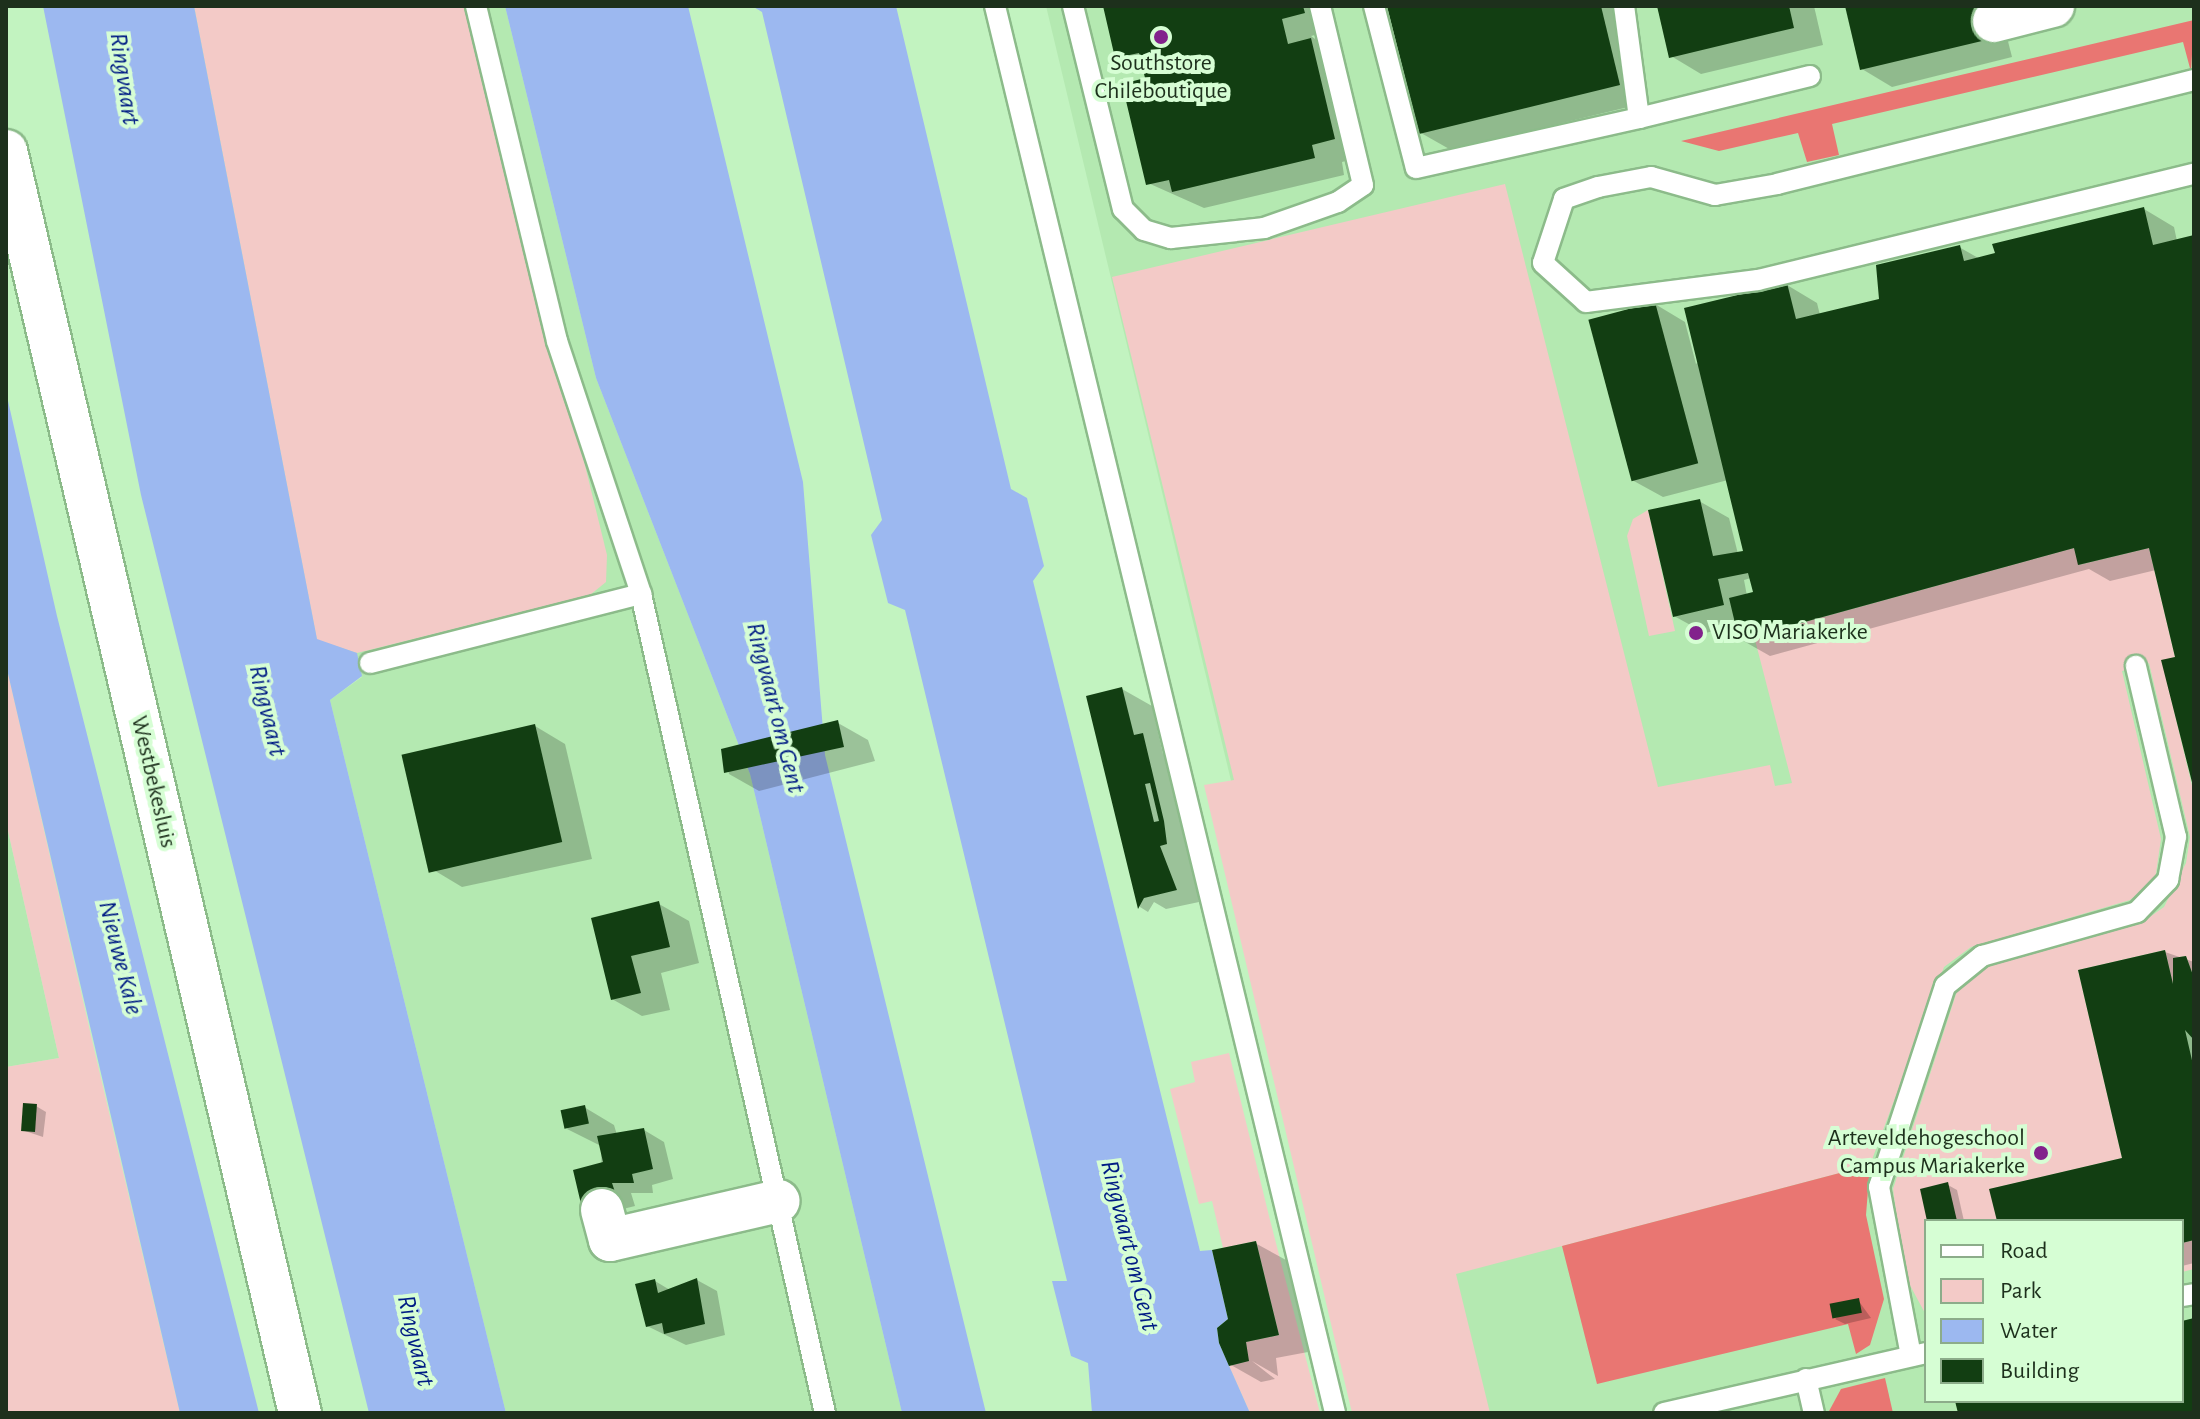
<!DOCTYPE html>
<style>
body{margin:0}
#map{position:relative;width:2200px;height:1419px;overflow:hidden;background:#c2f3c0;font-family:"Alegreya Sans",sans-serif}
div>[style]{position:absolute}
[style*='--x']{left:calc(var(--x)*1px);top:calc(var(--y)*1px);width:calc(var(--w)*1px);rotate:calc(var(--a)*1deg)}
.built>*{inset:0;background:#b4e9b1}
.green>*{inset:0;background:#f3cac7}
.forest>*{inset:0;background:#e97672}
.water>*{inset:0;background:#9cb8f0}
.shadow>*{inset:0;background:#0003}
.building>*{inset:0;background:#123e12;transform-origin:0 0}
.roads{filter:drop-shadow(2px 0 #8cbb8a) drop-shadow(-2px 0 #8cbb8a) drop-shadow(0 2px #8cbb8a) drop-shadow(0 -2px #8cbb8a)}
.service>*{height:20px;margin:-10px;padding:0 10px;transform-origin:10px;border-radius:10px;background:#fff}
.minor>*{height:42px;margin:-21px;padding:0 21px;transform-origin:21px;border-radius:21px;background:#fff}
.dots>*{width:22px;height:22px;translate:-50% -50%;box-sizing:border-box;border:4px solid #d6fed4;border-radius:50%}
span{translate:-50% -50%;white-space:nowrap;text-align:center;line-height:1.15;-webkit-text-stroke:8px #d6fed4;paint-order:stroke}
.poi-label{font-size:24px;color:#1d301c}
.left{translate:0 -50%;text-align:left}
.right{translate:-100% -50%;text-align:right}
.street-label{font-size:24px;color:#1d301c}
.water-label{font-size:26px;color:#001c84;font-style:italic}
.frame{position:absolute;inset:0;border:8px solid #1d301c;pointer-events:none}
.legend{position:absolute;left:1924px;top:1219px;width:260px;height:184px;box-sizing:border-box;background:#d6fed4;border:2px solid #8cac8a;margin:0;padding:10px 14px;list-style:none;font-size:24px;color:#1d301c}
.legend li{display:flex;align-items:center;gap:16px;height:40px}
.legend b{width:40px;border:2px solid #8cac8a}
</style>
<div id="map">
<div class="built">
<i style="clip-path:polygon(194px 6px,505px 6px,596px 378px,750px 774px,902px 1413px,506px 1413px,330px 700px,362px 677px,317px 640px)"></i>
<i style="clip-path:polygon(evenodd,1046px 6px,2194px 6px,2194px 1413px,1382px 1413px,1046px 6px,1926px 1221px,2182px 1221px,2182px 1401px,1926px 1401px,1926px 1221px)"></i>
<i style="clip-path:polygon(6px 822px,59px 1058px,6px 1067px)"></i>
</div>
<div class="green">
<i style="clip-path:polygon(194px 6px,472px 6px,607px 555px,606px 582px,590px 595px,357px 653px,317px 640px)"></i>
<i style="clip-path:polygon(1505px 184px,1658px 787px,1770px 765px,1775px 786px,1792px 783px,1754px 636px,2074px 548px,2079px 565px,2149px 548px,2175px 657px,2162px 661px,2194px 794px,2194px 978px,2186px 956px,2174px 958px,2173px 984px,2165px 950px,2078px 970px,2122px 1158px,1990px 1189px,1997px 1221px,1926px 1221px,1926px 1315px,1905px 1276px,1893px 1189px,1958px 988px,1987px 965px,2144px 921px,2164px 907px,2186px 863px,2190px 837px,2149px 663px,2122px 671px,2161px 839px,2155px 880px,2130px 900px,1971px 947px,1944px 967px,1870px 1165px,1456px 1274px,1490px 1413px,1352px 1413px,1204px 785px,1234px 780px,1112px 277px)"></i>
<i style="clip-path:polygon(1648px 510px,1675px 631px,1649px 636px,1627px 536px,1633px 519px)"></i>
<i style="clip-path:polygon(6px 664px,95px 1053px,180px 1413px,6px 1413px,6px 1067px,59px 1058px,6px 822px)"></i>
<i style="clip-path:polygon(1229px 1053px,1270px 1220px,1320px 1413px,1250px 1413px,1229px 1366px,1248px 1361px,1246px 1342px,1279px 1335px,1256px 1241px,1223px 1248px,1212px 1201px,1199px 1204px,1170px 1089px,1195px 1082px,1191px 1062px)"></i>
<i style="clip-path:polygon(2194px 1240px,2194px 1269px,2182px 1272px,2182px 1243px)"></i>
</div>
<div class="forest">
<i style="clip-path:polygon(2194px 20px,2191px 72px,2183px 42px,1832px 124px,1839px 155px,1807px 162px,1798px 133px,1719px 151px,1681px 141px)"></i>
<i style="clip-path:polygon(1870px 1165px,1866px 1215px,1884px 1299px,1870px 1345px,1856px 1354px,1848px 1324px,1597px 1384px,1562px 1246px)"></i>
<i style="clip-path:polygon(1885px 1378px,1893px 1413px,1828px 1413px,1841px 1389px)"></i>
</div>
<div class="water">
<i style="clip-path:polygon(43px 6px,194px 6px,317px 639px,357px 653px,362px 676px,330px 700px,506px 1413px,369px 1413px,141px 495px)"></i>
<i style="clip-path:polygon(505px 6px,688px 6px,803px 482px,825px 755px,986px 1413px,902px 1413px,750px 774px,596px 378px)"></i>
<i style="clip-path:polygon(752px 6px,896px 6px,1011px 489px,1027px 498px,1044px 566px,1033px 581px,1200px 1251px,1212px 1250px,1228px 1319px,1217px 1328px,1219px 1343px,1250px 1413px,1092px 1413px,1088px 1363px,1071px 1356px,1052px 1281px,1067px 1281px,905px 610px,888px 603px,871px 535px,882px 520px,762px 12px)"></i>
<i style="clip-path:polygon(6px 392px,57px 616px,259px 1413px,180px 1413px,6px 665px)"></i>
</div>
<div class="shadow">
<i style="clip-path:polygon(1105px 6px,1329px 6px,1334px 30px,1311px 36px,1341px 58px,1364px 156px,1342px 162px,1344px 175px,1204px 208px,1148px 183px,1145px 73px,1117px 57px)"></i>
<i style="clip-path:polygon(1389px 6px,1626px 6px,1649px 102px,1451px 150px,1421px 133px)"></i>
<i style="clip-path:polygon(1659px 6px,1814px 6px,1823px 45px,1701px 74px,1671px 56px)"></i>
<i style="clip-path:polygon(1847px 6px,1999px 6px,2012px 57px,1892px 87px,1862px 69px)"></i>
<i style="clip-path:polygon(evenodd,2144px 209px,2174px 227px,2177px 241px,2194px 237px,2194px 786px,2177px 658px,2156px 570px,2110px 581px,2089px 569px,1770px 656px,1740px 639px,1737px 626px,1705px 633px,1674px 616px,1699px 501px,1729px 518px,1738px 554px,1745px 553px,1728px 480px,1663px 497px,1632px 480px,1655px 304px,1685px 322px,1696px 364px,1787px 285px,1817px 303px,1820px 315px,1881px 300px,1959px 247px,1980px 259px,2144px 209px,1751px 578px,1755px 594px,1747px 596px,1744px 580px,1751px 578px)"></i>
<i style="clip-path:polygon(1122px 689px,1152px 706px,1163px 754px,1178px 777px,1199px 902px,1166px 909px,1154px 902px,1148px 912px,1140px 907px,1089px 697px)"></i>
<i style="clip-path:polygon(838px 723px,868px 740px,875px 761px,759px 791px,729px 774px,723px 751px)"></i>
<i style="clip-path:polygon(535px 726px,565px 744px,592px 859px,462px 887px,432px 869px)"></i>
<i style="clip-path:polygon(659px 904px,689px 921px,699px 963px,661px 973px,670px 1010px,642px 1016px,612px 999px,594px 919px)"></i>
<i style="clip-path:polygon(2165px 952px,2194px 962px,2194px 1263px,2182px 1266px,2182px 1221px,1999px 1221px,2125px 1159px)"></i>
<i style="clip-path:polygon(36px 1106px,46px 1112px,43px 1137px,22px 1130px)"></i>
<i style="clip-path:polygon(584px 1107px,614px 1125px,617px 1135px,644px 1130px,664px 1142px,673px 1179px,652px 1185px,653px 1193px,631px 1193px,635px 1206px,603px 1214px,601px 1146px,567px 1129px)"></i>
<i style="clip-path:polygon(1948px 1185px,1957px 1190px,1964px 1221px,1929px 1221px)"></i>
<i style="clip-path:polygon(1255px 1243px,1286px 1260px,1308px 1352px,1276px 1358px,1278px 1376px,1252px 1361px,1275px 1379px,1261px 1382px,1231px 1365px,1231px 1320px)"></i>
<i style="clip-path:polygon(697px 1280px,717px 1291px,725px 1335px,686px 1345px,647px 1326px,655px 1281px,670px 1290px)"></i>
<i style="clip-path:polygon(1858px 1300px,1871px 1318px,1845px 1324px,1835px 1319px)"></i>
</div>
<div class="building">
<i style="clip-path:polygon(1103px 6px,1303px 6px,1305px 13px,1282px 19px,1288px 44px,1311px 38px,1335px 139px,1312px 145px,1315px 158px,1172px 192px,1169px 180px,1146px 185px,1122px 84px,1145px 78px,1139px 53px,1115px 58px)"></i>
<i style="clip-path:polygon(1387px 6px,1601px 6px,1620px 85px,1419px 134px)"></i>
<i style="clip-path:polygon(1657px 6px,1789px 6px,1794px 28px,1669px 58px)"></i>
<i style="clip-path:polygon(1845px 6px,1974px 6px,1982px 41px,1860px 70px)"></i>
<i style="clip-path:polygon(2144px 207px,2153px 245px,2194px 235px,2194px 790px,2161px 660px,2175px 657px,2149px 548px,2078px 565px,2074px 548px,1739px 640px,1729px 598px,1753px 592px,1748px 573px,1718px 579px,1724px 605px,1673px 617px,1648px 510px,1700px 499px,1713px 556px,1743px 551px,1684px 308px,1787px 283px,1796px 319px,1879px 299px,1876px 265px,1960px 245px,1964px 261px,1995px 253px,1992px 244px)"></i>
<i style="left:1655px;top:302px;width:167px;height:69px;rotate:75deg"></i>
<i style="clip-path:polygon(evenodd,1122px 687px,1134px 735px,1143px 733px,1164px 821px,1167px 844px,1160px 846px,1177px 890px,1144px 898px,1138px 909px,1086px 696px,1122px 687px,1150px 783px,1159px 821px,1154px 822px,1145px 784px,1150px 783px)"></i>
<i style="clip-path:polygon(838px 720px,844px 747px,724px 773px,721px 749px)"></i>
<i style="left:535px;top:724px;width:121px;height:137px;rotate:77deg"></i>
<i style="clip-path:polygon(659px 901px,670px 947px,631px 956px,641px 993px,611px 1000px,591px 918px)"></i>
<i style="clip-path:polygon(2165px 950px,2173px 984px,2173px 958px,2186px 956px,2194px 978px,2194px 1040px,2185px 1030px,2194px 1069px,2194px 1240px,2182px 1243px,2182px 1221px,1997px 1221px,1989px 1189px,2122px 1158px,2078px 970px)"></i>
<i style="left:23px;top:1103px;width:14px;height:28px;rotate:4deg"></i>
<i style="left:585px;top:1105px;width:19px;height:25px;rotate:78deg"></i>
<i style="clip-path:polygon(644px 1128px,653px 1169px,632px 1174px,634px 1183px,612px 1183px,616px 1195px,581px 1204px,573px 1170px,603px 1162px,597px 1136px)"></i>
<i style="clip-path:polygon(1948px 1182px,1957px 1221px,1927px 1221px,1920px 1189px)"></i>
<i style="clip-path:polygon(1256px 1241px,1279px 1335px,1246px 1342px,1249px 1361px,1229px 1366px,1219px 1343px,1217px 1328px,1228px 1319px,1212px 1250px)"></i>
<i style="clip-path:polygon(697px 1278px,705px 1324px,664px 1334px,662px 1323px,646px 1327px,635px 1284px,655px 1279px,658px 1293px)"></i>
<i style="left:1859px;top:1298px;width:15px;height:30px;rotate:79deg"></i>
<i style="clip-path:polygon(2194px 1318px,2194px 1413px,1958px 1413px,1955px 1401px,2182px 1401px,2182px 1321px)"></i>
</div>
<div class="roads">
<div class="service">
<i style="--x:476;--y:6;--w:345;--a:76.4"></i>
<i style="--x:557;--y:341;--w:267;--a:71.6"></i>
<i style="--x:641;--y:594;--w:839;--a:77.34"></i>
<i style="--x:995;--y:6;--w:1447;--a:76.41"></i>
<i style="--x:1073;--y:6;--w:209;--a:76.2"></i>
<i style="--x:1123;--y:209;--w:30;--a:45"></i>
<i style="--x:1144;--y:230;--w:28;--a:17"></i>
<i style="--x:1171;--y:238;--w:94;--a:-6.1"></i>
<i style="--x:1264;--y:228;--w:78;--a:-19.4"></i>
<i style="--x:1338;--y:202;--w:30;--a:-34"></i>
<i style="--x:1363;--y:185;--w:184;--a:-103.5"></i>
<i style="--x:1374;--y:6;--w:167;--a:75.5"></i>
<i style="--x:1416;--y:168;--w:229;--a:-12.6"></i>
<i style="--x:1639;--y:118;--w:113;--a:-97.6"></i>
<i style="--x:2194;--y:80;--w:429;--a:166"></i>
<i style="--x:1778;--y:184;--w:64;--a:170.1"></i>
<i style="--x:1715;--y:195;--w:66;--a:-164.3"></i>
<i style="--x:1651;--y:177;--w:54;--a:169.3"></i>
<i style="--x:1598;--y:187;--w:36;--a:161"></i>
<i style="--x:1564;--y:199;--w:67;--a:108.2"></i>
<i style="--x:1543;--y:263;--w:58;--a:42.2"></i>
<i style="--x:1586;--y:302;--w:173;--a:-7.3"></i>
<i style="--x:1758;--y:280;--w:449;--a:-13.7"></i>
<i style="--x:1639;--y:118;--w:176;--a:-13.8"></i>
<i style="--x:370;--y:663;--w:280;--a:-14.3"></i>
<i style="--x:2182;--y:1296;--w:12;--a:-9"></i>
<i style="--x:1911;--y:1356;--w:172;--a:-100.7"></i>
<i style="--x:1879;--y:1187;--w:212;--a:-71.8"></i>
<i style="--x:1945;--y:986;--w:48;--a:-39"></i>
<i style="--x:1982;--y:956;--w:161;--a:-15.8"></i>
<i style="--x:2137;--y:912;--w:45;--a:-45.9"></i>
<i style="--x:2168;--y:880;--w:44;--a:-79.5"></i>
<i style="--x:2176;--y:837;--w:176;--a:-103.2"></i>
<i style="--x:1806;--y:1379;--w:35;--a:77"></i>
<i style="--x:1664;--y:1413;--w:269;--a:-12.9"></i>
</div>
<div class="minor">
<i style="--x:1994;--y:21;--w:61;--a:-14.3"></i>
<i style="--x:6;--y:151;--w:1296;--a:76.89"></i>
<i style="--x:602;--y:1210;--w:31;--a:75"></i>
<i style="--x:610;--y:1240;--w:173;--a:-13"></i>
</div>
</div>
<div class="dots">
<i style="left:1161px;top:37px;background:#82228c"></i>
<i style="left:1696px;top:633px;background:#82228c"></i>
<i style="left:2041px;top:1153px;background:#82228c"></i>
</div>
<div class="poi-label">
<span style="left:1161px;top:78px">Southstore<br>Chileboutique</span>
<span class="left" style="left:1712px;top:633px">VISO Mariakerke</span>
<span class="right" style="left:2025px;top:1153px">Arteveldehogeschool<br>Campus Mariakerke</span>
</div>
<div class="street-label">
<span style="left:153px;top:782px;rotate:77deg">Westbekesluis</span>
</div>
<div class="water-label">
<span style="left:124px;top:79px;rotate:82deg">Ringvaart</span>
<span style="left:775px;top:708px;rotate:76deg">Ringvaart om Gent</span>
<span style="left:267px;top:711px;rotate:77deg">Ringvaart</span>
<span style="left:120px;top:958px;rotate:76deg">Nieuwe Kale</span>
<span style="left:1129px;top:1246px;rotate:76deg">Ringvaart om Gent</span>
<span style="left:415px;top:1341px;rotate:77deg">Ringvaart</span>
</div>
<div class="frame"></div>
<ul class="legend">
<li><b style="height:10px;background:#fff"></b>Road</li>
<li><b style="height:22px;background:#f3cac7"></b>Park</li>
<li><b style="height:22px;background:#9cb8f0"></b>Water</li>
<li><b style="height:22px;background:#123e12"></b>Building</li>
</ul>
</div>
